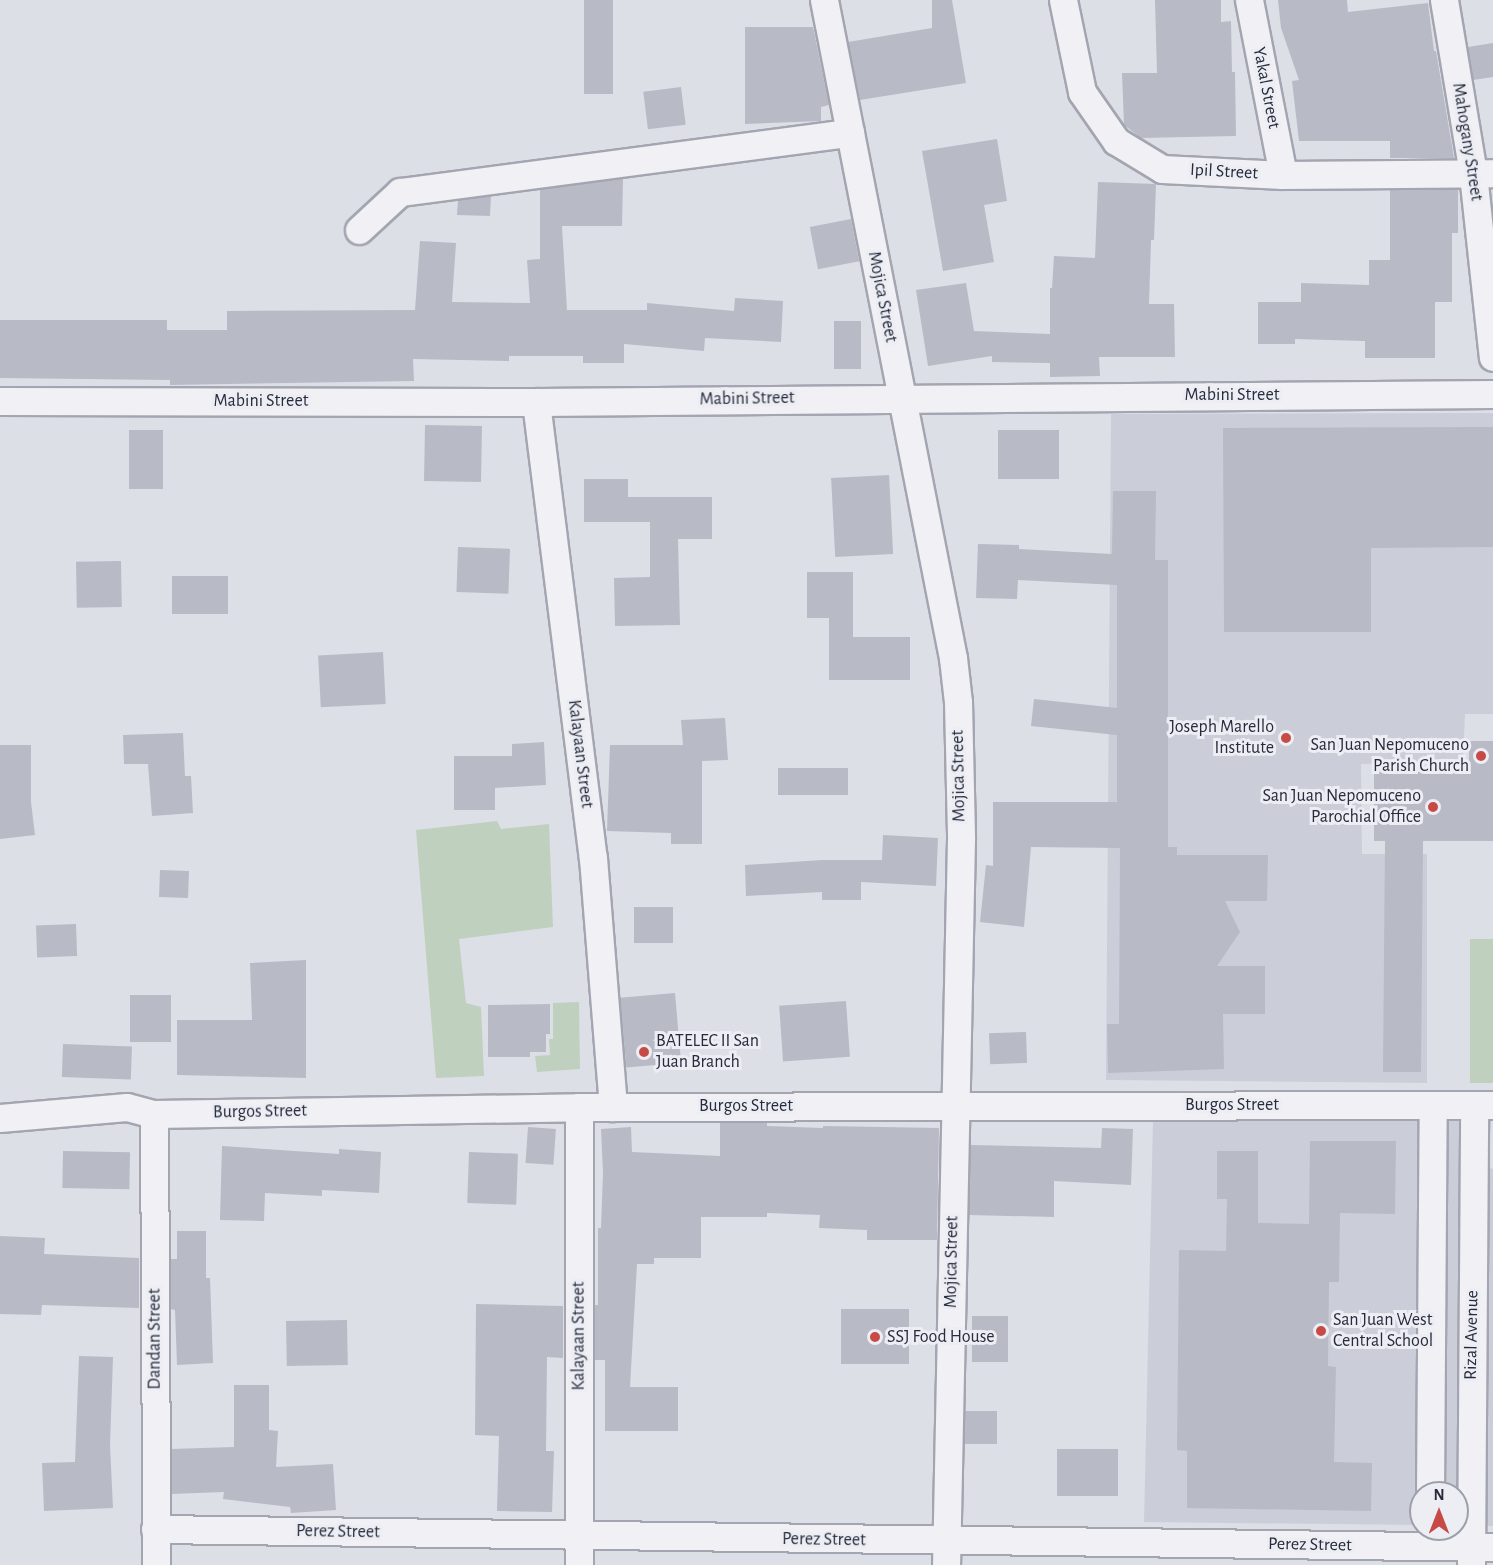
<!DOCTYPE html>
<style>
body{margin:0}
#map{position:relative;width:1493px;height:1565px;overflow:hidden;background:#dddfe6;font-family:"Alegreya Sans",sans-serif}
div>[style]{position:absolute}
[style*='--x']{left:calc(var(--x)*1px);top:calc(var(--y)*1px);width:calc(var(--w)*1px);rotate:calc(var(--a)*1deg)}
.built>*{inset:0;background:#cbced8}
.green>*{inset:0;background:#c0d0bf;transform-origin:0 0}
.building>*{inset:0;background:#b8bac6;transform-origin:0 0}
.roads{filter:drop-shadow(2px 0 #a3a5b0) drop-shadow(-2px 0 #a3a5b0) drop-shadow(0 2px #a3a5b0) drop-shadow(0 -2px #a3a5b0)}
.street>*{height:27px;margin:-13.5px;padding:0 13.5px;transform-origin:13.5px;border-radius:13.5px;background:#f0f0f5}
.dots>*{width:16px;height:16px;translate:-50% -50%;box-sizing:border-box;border:3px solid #eceef4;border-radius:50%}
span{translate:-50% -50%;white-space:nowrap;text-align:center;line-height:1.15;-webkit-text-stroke:6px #eceef4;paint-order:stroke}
.street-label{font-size:18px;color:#272b3c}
.poi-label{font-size:18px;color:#272b3c}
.right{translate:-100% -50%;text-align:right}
.left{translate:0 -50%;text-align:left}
.north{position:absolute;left:1409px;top:1481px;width:60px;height:60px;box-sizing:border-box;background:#eceef4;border:2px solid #9da0aa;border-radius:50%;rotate:0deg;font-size:16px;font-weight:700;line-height:24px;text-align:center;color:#272b3c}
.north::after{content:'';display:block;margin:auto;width:21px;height:27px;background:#c74a46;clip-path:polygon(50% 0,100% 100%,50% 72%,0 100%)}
</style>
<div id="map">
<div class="built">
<i style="clip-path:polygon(1493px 413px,1493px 714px,1465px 714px,1463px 761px,1361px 764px,1362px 854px,1427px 854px,1427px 1083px,1106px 1080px,1111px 414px)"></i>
<i style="clip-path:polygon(1491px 1120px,1489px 1168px,1493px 1169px,1493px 1526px,1457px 1526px,1457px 1493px,1421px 1493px,1421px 1525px,1144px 1522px,1153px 1121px)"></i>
</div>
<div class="green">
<i style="clip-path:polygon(497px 821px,501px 829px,549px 824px,553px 927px,459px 939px,466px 1003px,481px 1007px,484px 1076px,436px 1078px,416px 830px)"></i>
<i style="left:1470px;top:939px;width:23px;height:144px"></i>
<i style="clip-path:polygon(579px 1002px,580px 1069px,537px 1072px,535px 1056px,550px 1055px,549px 1039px,553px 1039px,553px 1003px)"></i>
</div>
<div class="building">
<i style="left:584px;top:0;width:29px;height:94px"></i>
<i style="clip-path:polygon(932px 0,952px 0,966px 83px,860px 100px,848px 42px,932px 28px)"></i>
<i style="clip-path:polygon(1155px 0,1221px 0,1221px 22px,1231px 21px,1232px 72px,1235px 72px,1236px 136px,1141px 138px,1124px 125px,1122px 73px,1157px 73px)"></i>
<i style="clip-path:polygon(1278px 0,1347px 0,1348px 12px,1428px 3px,1434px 51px,1436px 51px,1454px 158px,1390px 158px,1390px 141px,1299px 141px,1292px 81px,1299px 80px,1281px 28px)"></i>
<i style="clip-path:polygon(745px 27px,813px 27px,829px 105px,821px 107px,821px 121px,745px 124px)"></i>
<i style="clip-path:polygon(1493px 43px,1493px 77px,1473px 80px,1468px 47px)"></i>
<i style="left:681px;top:87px;width:38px;height:38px;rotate:83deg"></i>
<i style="clip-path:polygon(997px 139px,1007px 201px,984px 205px,994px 262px,943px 271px,922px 151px)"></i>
<i style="clip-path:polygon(623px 179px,622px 226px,562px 226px,567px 310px,647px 310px,647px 303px,734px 311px,735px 298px,783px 301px,781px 342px,705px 338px,704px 351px,624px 344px,624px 363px,583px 363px,583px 356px,509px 356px,509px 361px,413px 359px,414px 381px,170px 385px,170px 380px,0 378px,0 320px,167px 320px,167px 330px,227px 330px,227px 311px,415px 310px,420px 241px,456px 243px,452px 302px,530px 303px,527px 260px,540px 259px,540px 189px)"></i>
<i style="clip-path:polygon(1098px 182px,1156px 184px,1154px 240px,1151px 240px,1149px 304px,1174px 304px,1175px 357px,1099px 357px,1100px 376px,1050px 377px,1050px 363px,992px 362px,992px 356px,928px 366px,916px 290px,966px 283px,974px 331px,1050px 334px,1050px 288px,1052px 288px,1054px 256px,1095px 258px)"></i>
<i style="clip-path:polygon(1458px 189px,1458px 233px,1452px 233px,1452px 302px,1435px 302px,1435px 358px,1365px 358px,1365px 341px,1295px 339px,1295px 344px,1258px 344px,1258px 302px,1301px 302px,1301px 283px,1369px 285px,1369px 260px,1390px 260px,1390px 190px)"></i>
<i style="clip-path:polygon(491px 196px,490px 216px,457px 215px,458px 200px)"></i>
<i style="left:851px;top:219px;width:43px;height:42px;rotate:79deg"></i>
<i style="left:834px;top:321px;width:27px;height:48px"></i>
<i style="left:425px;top:425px;width:57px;height:56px;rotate:1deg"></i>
<i style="clip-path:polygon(1493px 427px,1493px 547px,1371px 548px,1371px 632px,1224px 632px,1223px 428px)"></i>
<i style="left:129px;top:430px;width:34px;height:59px"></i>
<i style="left:998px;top:430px;width:61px;height:49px"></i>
<i style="left:889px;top:475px;width:79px;height:58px;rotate:87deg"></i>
<i style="clip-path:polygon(584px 479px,628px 479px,628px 497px,712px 497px,712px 539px,678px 539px,680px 625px,615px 626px,614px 578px,650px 577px,650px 522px,584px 522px)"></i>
<i style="clip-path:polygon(1113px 491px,1156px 491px,1155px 560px,1168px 560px,1168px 847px,1177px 847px,1177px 855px,1268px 855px,1267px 901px,1225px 901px,1240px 932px,1217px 966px,1265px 966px,1265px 1014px,1223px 1014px,1224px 1069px,1108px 1073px,1107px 1024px,1119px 1024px,1120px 848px,1031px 847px,1024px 927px,980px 922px,986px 865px,993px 866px,993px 802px,1117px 802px,1117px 735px,1031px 726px,1034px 699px,1117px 708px,1117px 585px,1018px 580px,1017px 599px,976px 598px,978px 544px,1019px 545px,1019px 549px,1112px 554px)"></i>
<i style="left:458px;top:547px;width:52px;height:45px;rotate:2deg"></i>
<i style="left:121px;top:561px;width:46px;height:45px;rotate:89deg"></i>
<i style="clip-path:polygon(807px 572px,853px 572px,853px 637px,910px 637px,910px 680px,829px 680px,829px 618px,807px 618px)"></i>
<i style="left:172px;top:576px;width:56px;height:38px"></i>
<i style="left:383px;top:652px;width:52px;height:65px;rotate:87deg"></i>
<i style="clip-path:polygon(725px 718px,728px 760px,702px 761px,702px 844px,671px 844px,671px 833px,607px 831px,610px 745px,683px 745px,681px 720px)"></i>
<i style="clip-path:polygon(183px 733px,185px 776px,191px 776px,193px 813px,152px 816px,148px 764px,124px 764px,123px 735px)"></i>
<i style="clip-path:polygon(1469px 741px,1493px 741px,1493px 841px,1423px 841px,1421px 1072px,1383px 1072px,1385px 841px,1374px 841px,1374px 772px,1469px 772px)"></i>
<i style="clip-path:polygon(544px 742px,546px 785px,495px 788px,495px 810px,454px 810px,454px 756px,512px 756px,512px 744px)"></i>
<i style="clip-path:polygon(0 745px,31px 745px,31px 802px,35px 835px,0 839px)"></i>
<i style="left:848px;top:768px;width:27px;height:70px;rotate:90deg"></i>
<i style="clip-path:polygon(883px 835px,938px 838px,936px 886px,861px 882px,861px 900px,822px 900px,822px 892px,746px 896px,745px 865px,822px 860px,882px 860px)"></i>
<i style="left:160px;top:870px;width:29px;height:27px;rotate:2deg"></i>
<i style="left:634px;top:907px;width:39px;height:36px"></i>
<i style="left:76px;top:924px;width:32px;height:40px;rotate:88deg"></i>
<i style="clip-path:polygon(306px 960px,306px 1078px,177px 1075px,177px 1020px,252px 1020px,250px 963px)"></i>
<i style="left:675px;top:993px;width:70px;height:55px;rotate:85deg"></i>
<i style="left:130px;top:995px;width:41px;height:47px"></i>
<i style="left:846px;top:1001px;width:56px;height:67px;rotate:86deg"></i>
<i style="clip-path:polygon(550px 1004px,550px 1034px,546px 1034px,546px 1052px,530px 1052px,530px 1057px,488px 1057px,488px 1005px)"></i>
<i style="left:1026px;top:1032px;width:31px;height:37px;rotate:88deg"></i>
<i style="left:63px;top:1044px;width:69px;height:33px;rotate:2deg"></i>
<i style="clip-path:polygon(720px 1123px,767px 1123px,767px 1126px,823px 1128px,823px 1126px,939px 1128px,937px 1240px,867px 1240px,867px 1230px,819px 1228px,820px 1215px,767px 1213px,767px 1217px,701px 1217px,701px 1258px,654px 1258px,654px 1264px,637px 1264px,630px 1387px,678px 1387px,678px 1431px,605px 1431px,605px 1360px,595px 1360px,595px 1305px,598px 1305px,598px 1228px,601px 1228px,603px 1173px,601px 1129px,631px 1127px,632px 1152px,720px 1156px)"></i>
<i style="left:528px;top:1127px;width:28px;height:36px;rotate:4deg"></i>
<i style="clip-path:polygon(1102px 1128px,1133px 1129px,1131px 1185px,1054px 1181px,1054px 1217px,969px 1215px,970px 1145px,1101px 1148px)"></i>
<i style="clip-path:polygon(1310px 1141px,1396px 1141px,1395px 1214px,1340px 1213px,1339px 1282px,1329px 1282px,1328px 1366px,1336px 1367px,1334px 1462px,1372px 1463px,1371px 1511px,1187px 1508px,1187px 1451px,1177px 1450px,1179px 1250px,1226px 1251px,1227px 1199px,1217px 1199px,1217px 1151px,1258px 1151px,1258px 1223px,1309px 1224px)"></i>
<i style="clip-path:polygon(222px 1146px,339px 1154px,339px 1149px,381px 1152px,379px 1193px,322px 1190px,322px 1196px,265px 1193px,264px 1221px,220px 1220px)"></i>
<i style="left:63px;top:1151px;width:67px;height:37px;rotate:1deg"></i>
<i style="left:469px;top:1152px;width:49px;height:51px;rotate:2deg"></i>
<i style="clip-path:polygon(177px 1231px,206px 1231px,206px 1278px,210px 1278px,213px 1363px,177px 1365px,175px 1310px,171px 1309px,170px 1259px,177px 1259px)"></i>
<i style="clip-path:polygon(0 1236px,45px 1238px,44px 1254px,139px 1258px,139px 1308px,42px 1305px,41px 1315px,0 1314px)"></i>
<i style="clip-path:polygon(476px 1304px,563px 1306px,563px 1358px,547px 1357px,546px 1451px,554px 1451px,552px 1512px,497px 1511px,499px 1436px,475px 1435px)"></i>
<i style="left:841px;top:1309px;width:68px;height:55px"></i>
<i style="left:972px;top:1316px;width:36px;height:46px"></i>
<i style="left:347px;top:1320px;width:45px;height:61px;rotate:89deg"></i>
<i style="clip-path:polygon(79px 1356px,113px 1357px,110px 1445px,113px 1508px,44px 1511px,42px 1463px,75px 1462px)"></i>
<i style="clip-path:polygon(234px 1385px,269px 1385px,269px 1430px,278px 1431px,276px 1467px,333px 1464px,336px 1510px,291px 1513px,290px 1507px,223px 1499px,224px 1492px,171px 1494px,171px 1449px,234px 1447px)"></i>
<i style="left:965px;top:1411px;width:32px;height:33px"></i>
<i style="left:1057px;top:1449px;width:61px;height:47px"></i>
</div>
<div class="roads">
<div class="street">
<i style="--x:824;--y:0;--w:671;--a:78.91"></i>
<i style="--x:953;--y:658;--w:44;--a:83.5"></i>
<i style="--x:958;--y:702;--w:137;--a:88.7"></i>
<i style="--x:961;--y:839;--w:726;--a:91.18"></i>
<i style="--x:1063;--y:0;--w:94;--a:78.3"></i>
<i style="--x:1082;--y:92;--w:60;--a:55.2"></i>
<i style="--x:1116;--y:141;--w:54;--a:31.3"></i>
<i style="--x:1162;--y:169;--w:121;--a:2.8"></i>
<i style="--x:1283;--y:175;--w:210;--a:-0.5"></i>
<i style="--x:1249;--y:0;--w:178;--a:79"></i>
<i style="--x:1444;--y:0;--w:176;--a:80.5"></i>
<i style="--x:1473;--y:174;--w:184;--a:83.8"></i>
<i style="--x:359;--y:230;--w:56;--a:-42.8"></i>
<i style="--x:400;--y:192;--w:454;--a:-7.5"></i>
<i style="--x:0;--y:401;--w:536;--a:0.11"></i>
<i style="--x:536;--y:402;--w:957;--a:-0.48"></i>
<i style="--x:536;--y:402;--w:460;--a:82.9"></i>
<i style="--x:593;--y:858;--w:250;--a:85.4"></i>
<i style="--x:579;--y:1107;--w:458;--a:90"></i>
<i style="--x:154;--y:1114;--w:451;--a:89.7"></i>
<i style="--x:0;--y:1118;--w:127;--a:-5"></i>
<i style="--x:127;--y:1107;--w:28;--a:15"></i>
<i style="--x:154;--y:1114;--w:425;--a:-0.9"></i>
<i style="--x:579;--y:1107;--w:914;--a:-0.13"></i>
<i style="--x:1430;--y:1493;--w:387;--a:-89.6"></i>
<i style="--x:155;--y:1529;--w:1338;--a:0.77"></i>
<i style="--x:1471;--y:1564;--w:458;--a:-89.6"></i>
</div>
</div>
<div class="dots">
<i style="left:1286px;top:738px;background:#c74a46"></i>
<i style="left:1481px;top:756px;background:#c74a46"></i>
<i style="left:1433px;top:807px;background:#c74a46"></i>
<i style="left:644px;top:1052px;background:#c74a46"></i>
<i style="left:1321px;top:1331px;background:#c74a46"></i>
<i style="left:875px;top:1337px;background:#c74a46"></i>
</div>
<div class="street-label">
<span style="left:1266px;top:88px;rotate:79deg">Yakal Street</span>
<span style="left:1467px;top:142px;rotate:81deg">Mahogany Street</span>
<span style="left:1224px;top:172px;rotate:3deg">Ipil Street</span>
<span style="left:882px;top:297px;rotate:79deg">Mojica Street</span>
<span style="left:1232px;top:395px">Mabini Street</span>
<span style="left:747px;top:399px;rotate:-1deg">Mabini Street</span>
<span style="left:261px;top:401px">Mabini Street</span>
<span style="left:580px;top:754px;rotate:83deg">Kalayaan Street</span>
<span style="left:959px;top:776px;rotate:-91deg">Mojica Street</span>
<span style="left:1232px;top:1105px">Burgos Street</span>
<span style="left:746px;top:1106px">Burgos Street</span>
<span style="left:260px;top:1112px;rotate:-1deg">Burgos Street</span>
<span style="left:952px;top:1262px;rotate:-89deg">Mojica Street</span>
<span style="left:1472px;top:1335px;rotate:-89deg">Rizal Avenue</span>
<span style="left:579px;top:1336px;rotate:-90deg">Kalayaan Street</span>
<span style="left:155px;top:1339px;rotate:-90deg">Dandan Street</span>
<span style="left:338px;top:1532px;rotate:1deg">Perez Street</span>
<span style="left:824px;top:1540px;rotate:1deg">Perez Street</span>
<span style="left:1310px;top:1545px;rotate:1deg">Perez Street</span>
</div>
<div class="poi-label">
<span class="right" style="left:1274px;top:738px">Joseph Marello<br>Institute</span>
<span class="right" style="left:1469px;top:756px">San Juan Nepomuceno<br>Parish Church</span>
<span class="right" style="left:1421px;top:807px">San Juan Nepomuceno<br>Parochial Office</span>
<span class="left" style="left:656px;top:1052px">BATELEC II San<br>Juan Branch</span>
<span class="left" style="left:1333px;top:1331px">San Juan West<br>Central School</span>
<span class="left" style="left:887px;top:1337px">SSJ Food House</span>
</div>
<div class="north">N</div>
</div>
